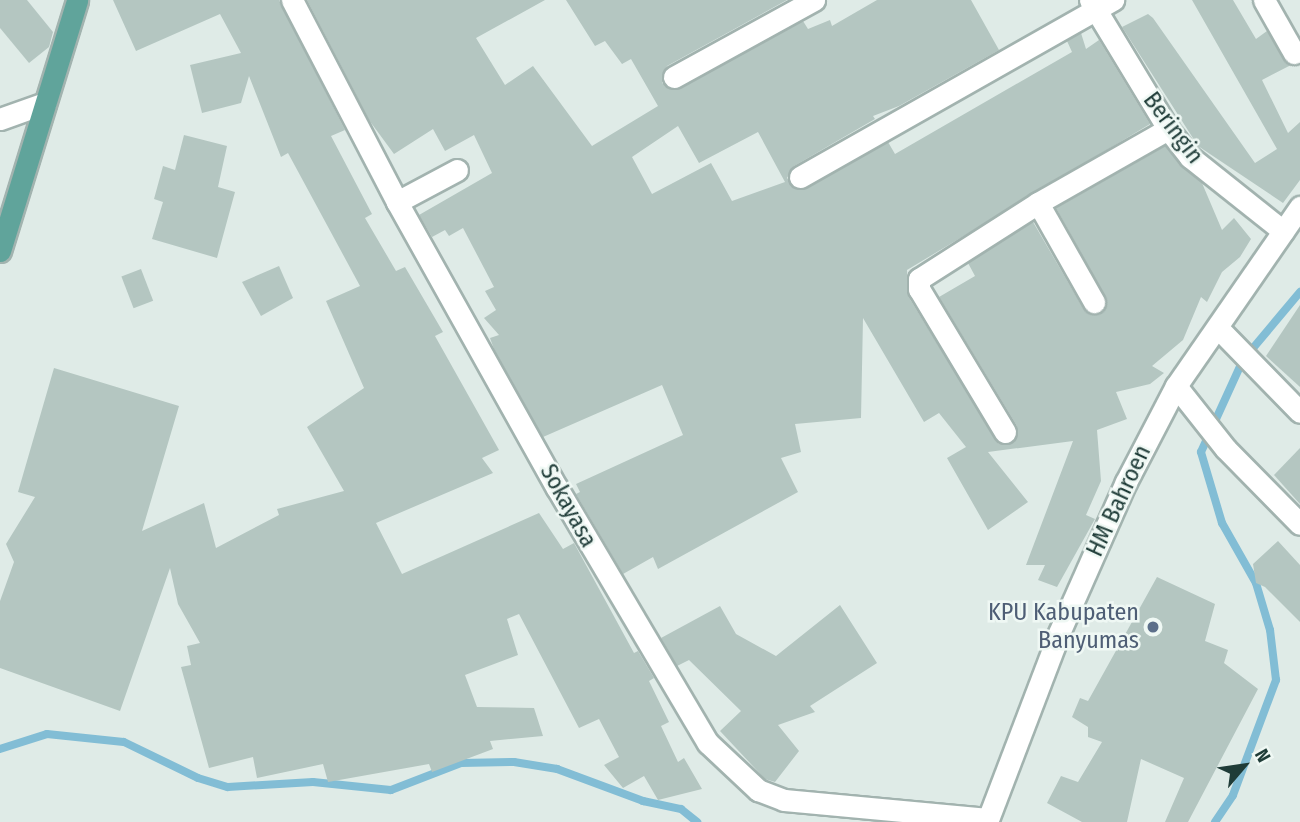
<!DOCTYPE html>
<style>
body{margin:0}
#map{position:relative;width:1300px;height:822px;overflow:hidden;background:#dfebe7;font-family:"Fira Sans Condensed",sans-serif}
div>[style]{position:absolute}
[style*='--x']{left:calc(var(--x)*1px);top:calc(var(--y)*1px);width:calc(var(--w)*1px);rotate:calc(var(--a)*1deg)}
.stream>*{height:8px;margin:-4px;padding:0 4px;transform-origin:4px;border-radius:4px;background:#82bdd5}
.building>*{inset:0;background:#b4c6c1;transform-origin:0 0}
.roads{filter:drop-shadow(2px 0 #a2b3af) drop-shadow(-2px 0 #a2b3af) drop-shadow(0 2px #a2b3af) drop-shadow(0 -2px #a2b3af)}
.minor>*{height:21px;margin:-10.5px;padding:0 10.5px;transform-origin:10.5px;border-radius:10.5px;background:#fff}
.major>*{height:21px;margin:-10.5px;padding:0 10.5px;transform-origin:10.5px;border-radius:10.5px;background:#60a49b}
.dots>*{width:19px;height:19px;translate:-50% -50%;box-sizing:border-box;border:4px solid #eff8f4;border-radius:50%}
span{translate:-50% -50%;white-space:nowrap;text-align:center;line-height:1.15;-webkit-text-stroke:5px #eff8f4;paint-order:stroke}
.street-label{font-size:24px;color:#1f3c38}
.service-label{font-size:24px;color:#4e5e75}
.right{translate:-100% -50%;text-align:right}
.north{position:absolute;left:1209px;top:731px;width:70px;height:70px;-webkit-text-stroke:5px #eff8f4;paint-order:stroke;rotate:61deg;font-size:19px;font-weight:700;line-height:28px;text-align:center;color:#1f3c38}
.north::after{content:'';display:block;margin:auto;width:24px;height:32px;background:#1f3c38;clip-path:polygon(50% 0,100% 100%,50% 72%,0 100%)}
</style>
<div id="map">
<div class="stream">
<i style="--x:0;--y:749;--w:49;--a:-17.7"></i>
<i style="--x:47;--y:734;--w:77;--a:5.9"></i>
<i style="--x:124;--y:742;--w:82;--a:25.9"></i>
<i style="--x:198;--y:778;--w:31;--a:17"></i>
<i style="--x:228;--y:787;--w:85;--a:-3.4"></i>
<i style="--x:313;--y:782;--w:78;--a:5.9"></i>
<i style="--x:391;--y:790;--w:75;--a:-21.1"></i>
<i style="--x:461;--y:763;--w:53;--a:-1.1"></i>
<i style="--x:514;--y:762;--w:44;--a:9.2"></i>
<i style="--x:557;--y:769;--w:92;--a:20.4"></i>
<i style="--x:643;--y:801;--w:39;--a:12"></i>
<i style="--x:681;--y:809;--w:21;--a:39"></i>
<i style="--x:1215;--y:822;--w:32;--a:-56"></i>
<i style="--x:1233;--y:795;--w:123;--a:-69.5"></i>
<i style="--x:1276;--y:680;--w:50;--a:-96.8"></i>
<i style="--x:1270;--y:630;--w:49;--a:-106.6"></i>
<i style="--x:1256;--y:583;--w:69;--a:-119.5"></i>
<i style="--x:1222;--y:523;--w:74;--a:-106.5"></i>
<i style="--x:1201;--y:452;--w:101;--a:-65.5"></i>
<i style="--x:1243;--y:360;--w:89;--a:-50"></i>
</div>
<div class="building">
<i style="clip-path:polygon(0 0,27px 0,53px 32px,49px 47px,29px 63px,0 28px)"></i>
<i style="clip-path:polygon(113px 0,279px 0,345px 130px,331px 136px,372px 214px,365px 218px,396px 271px,405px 267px,443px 332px,435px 336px,499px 450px,482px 458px,493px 473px,376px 523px,402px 574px,539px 513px,563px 549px,574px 543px,634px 653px,638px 651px,654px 678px,649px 681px,669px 722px,661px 726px,678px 762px,684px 758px,702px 789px,658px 800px,644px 776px,623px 788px,604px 765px,619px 757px,599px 719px,579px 728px,519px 614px,507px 619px,518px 655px,465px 675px,477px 707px,534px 708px,543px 736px,490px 741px,493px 749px,432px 772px,429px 764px,328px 782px,323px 764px,257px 778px,253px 757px,209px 768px,181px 667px,191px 665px,187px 646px,200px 643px,178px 604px,170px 568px,120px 711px,0 668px,0 601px,14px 562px,6px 544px,35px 497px,18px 492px,54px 368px,179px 406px,142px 531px,204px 503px,216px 548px,279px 515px,277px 509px,344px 491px,307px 427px,364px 388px,326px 301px,360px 286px,288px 153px,281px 157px,249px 76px,241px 103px,202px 113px,190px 65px,241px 53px,220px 14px,136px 51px)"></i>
<i style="clip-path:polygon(evenodd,307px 0,545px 0,476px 38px,505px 85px,533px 66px,592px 146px,658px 106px,631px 59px,622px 64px,605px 41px,595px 46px,566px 0,787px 0,667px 66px,662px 83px,674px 90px,803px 21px,808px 29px,830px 20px,832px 26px,877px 0,971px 0,999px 50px,899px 106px,873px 116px,875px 119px,794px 166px,787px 178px,799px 190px,888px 142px,895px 154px,1072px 52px,1067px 41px,1081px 33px,1086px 49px,1099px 40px,1150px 124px,907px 270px,908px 296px,999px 444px,1012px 443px,1017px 426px,939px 297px,975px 276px,968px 263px,1033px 222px,1083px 308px,1093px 315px,1101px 313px,1105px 296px,1056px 208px,1165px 146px,1202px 183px,1222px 230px,1234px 218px,1251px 239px,1240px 257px,1222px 272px,1207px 302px,1201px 297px,1183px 340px,1152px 366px,1164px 373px,1150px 384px,1116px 392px,1127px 419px,1097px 430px,1101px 481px,1086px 515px,1095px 519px,1057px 587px,1038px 580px,1045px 565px,1026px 565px,1073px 441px,988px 452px,1028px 502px,988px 530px,947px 458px,966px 447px,939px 413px,924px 422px,863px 318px,861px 418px,795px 424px,801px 452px,781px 458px,798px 492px,658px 569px,653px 557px,623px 574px,576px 494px,580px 492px,576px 484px,683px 435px,662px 385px,543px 437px,494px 349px,490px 338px,499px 335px,484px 318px,496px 310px,485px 291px,494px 287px,463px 228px,449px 236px,445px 230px,432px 237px,419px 215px,492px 173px,474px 135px,445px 151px,433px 129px,394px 154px,369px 120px,307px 0,678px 126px,699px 163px,758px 132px,785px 182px,732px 201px,711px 163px,652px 194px,632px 157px,678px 126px)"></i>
<i style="clip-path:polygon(1192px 0,1233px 0,1256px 39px,1267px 31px,1291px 65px,1262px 80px,1288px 133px,1300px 122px,1300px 180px,1283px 203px,1198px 146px,1122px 27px,1148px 14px,1153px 18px,1255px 163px,1277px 149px)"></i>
<i style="clip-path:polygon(184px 135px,227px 146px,218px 187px,235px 192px,217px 258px,152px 239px,163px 202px,154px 199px,163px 166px,175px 170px)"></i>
<i style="clip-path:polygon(279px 266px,293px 298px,261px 316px,242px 282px)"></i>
<i style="left:141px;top:269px;width:34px;height:21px;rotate:69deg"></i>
<i style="clip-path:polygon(1300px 305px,1300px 387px,1266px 356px)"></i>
<i style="clip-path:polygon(1300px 448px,1300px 504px,1274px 475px)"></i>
<i style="clip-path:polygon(1278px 541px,1300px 565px,1300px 622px,1265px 587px,1256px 583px,1253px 564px)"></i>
<i style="clip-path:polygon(1157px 577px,1215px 604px,1205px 641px,1228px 650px,1224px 663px,1258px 689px,1188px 822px,1165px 822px,1184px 778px,1141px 759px,1127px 822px,1082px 822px,1047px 803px,1061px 776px,1078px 782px,1102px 742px,1088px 737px,1088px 727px,1072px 717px,1080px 698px,1088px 701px)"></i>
<i style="clip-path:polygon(840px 605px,877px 663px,810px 706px,815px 712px,778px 725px,799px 751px,775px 782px,765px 779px,720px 731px,741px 711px,689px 660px,677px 666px,661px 638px,720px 606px,736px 634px,776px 656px)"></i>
</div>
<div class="roads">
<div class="minor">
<i style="--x:292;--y:0;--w:228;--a:62.5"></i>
<i style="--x:397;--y:202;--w:328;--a:60.8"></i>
<i style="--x:557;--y:488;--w:296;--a:59.4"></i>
<i style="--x:708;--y:743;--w:69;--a:43.2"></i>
<i style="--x:758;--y:790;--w:28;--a:21"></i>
<i style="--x:784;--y:800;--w:205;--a:5.3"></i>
<i style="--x:1090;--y:0;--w:151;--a:58.8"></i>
<i style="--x:1168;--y:129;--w:36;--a:52"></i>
<i style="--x:1190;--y:157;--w:119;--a:38.5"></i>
<i style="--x:1264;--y:0;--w:61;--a:60.5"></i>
<i style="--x:674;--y:77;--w:160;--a:-28.8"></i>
<i style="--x:0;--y:119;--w:48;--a:-19.6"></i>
<i style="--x:800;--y:177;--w:360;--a:-29.5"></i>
<i style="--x:397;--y:202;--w:68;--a:-28.1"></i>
<i style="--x:1038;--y:203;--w:114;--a:60.5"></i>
<i style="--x:1218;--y:328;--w:117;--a:45.7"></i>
<i style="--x:1176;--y:386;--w:80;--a:51.6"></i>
<i style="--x:1226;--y:449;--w:105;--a:45.4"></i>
<i style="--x:1005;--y:432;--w:167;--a:-121"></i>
<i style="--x:919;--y:289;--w:10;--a:-90"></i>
<i style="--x:919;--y:279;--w:141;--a:-32.6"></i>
<i style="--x:1038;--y:203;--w:150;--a:-29.6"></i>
<i style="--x:987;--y:822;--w:202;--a:-69.1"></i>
<i style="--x:1059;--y:633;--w:165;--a:-66.1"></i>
<i style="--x:1126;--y:482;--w:108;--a:-62.5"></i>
<i style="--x:1176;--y:386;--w:218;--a:-55.3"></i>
</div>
<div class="major">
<i style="--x:0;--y:251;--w:263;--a:-72.9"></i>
</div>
</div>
<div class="dots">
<i style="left:1153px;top:627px;background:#5c6f8a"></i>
</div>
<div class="street-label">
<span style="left:1173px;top:128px;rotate:53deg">Beringin</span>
<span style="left:1119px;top:501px;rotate:-65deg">HM Bahroen</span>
<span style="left:568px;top:506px;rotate:61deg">Sokayasa</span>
</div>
<div class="service-label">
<span class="right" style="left:1139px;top:627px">KPU Kabupaten<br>Banyumas</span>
</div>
<div class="north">N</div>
</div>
